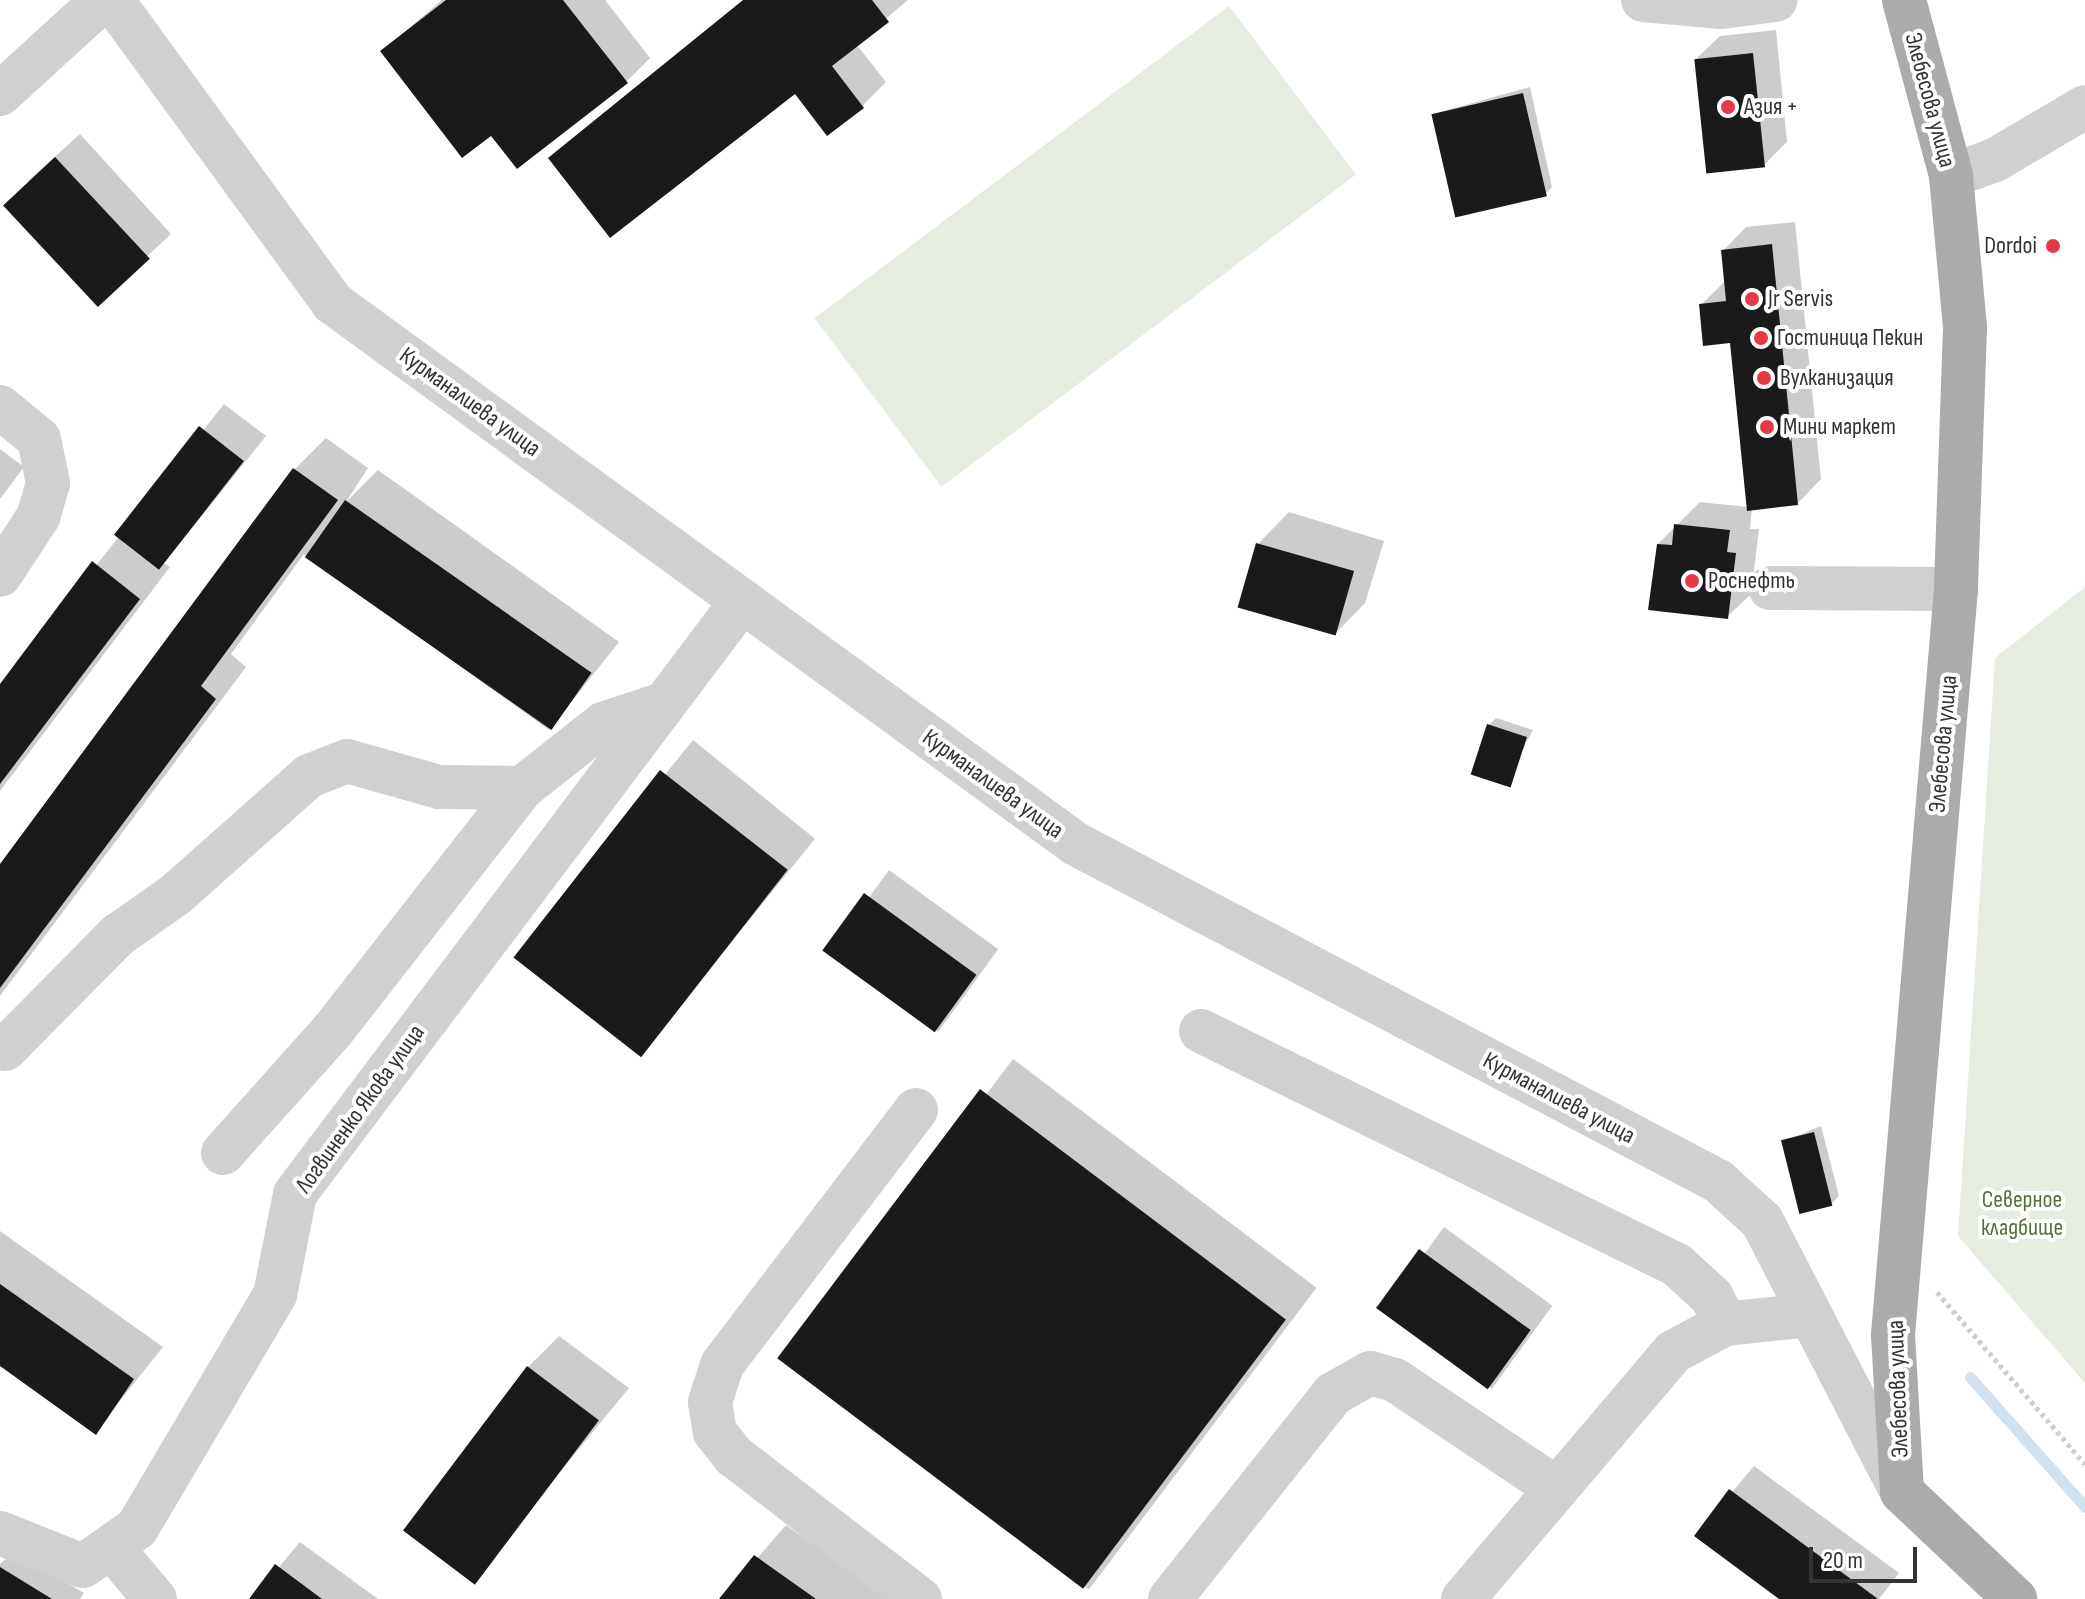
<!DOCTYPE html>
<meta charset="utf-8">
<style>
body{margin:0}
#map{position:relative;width:2085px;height:1599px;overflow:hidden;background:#fff;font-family:"Sofia Sans Condensed",sans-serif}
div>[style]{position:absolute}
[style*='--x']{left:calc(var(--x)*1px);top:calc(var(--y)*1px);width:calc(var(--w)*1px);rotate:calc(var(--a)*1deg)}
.green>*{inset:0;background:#e6ecdf;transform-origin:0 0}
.shadow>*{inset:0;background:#0003;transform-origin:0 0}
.stream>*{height:11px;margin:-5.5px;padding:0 5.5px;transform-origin:5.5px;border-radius:5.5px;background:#cfe2ee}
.building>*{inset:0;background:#1a1a1a;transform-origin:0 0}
.path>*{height:5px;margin-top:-2.5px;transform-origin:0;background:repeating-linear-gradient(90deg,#cdcdcd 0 4px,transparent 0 8px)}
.minor>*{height:44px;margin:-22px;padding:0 22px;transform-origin:22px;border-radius:22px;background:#d0d0d0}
.major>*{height:44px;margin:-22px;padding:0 22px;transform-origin:22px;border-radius:22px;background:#ababab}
.dots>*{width:22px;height:22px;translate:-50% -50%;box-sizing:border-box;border:4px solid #fff;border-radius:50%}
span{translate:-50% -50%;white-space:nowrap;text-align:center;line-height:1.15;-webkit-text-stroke:8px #fff;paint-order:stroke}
.street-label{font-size:24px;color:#333}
.poi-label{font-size:24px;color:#333}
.left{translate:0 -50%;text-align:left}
.right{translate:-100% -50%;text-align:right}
.park-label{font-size:24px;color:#56703f}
.scale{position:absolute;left:1809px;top:1547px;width:108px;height:36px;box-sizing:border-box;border:4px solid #333;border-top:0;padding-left:10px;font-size:24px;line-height:28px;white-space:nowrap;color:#333;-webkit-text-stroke:6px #fff;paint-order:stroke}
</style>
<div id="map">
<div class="green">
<i style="left:1229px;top:6px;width:211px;height:519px;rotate:53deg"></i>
<i style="clip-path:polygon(2085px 587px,2085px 1383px,1958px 1236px,1995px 658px)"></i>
</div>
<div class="shadow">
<i style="clip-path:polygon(442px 0,605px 0,650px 58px,626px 82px,491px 133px,382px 51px)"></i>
<i style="clip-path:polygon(908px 0,856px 44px,886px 82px,862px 106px,796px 92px,550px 158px,745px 0)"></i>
<i style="clip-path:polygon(1776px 30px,1787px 142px,1764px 165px,1696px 59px,1720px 36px)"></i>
<i style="clip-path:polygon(1530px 87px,1552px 187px,1545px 194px,1433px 114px)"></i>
<i style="clip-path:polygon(80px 134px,171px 234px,96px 304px,28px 181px)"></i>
<i style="clip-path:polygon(1795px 222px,1821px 479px,1798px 503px,1752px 508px,1750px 529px,1759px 529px,1751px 594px,1727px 617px,1658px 544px,1700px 502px,1748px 507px,1732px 341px,1701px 305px,1726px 280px,1723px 251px,1746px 227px)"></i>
<i style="clip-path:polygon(224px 404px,266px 436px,164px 563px,170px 567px,0 791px,0 687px)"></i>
<i style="clip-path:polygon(326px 438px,368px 468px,346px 502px,378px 470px,619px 642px,549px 730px,304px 554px,231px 654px,246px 667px,0 996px,0 868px,295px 469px)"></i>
<i style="clip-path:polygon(0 449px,24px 467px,0 499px)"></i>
<i style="clip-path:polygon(1289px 512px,1384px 541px,1365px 603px,1334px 635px,1239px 605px,1258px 544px)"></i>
<i style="clip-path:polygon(1496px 718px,1533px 730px,1504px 785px,1489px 725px)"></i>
<i style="left:693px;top:740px;width:157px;height:279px;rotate:39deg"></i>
<i style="left:889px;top:870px;width:135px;height:102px;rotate:36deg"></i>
<i style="left:1013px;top:1059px;width:380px;height:378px;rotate:37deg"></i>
<i style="clip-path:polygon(1821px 1126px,1839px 1196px,1831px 1204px,1784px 1141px)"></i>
<i style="left:1444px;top:1227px;width:134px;height:103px;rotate:36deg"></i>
<i style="clip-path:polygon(0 1231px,163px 1347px,95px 1432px,0 1363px)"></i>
<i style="clip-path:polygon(559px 1336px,629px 1388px,473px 1578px,528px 1367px)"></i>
<i style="clip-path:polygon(1754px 1466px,1899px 1573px,1879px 1599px,1782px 1599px,1696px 1535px)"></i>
<i style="clip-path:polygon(786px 1525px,891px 1599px,722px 1599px)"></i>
<i style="clip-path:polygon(300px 1542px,378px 1599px,252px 1599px)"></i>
<i style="clip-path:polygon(14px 1551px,84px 1593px,80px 1599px,0 1599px,0 1564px)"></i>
</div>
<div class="stream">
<i style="--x:1970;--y:1377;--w:174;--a:48.5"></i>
</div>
<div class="building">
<i style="clip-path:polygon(446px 0,563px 0,628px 83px,517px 169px,491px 136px,462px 158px,380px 51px)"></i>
<i style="clip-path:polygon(743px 0,872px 0,889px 22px,832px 66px,864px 108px,827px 136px,795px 94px,610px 238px,548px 158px)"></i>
<i style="left:1753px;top:53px;width:115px;height:59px;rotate:84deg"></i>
<i style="left:1523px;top:93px;width:106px;height:94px;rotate:77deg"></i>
<i style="left:55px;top:157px;width:139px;height:71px;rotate:47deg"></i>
<i style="clip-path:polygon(1772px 244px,1798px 505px,1747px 511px,1730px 343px,1703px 346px,1699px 304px,1726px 301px,1721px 250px)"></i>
<i style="left:199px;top:426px;width:57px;height:138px;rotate:38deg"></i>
<i style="clip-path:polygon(293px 468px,338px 500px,201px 686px,216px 699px,0 988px,0 864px)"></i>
<i style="left:345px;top:500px;width:301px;height:70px;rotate:35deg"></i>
<i style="clip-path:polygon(1674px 524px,1730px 530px,1727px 552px,1736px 553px,1728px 619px,1648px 610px,1657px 544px,1672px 545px)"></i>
<i style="left:1256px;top:543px;width:102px;height:67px;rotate:16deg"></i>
<i style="clip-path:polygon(92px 561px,140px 599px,0 784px,0 684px)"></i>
<i style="left:1487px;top:724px;width:42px;height:53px;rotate:18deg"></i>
<i style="left:660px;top:770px;width:162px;height:238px;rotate:38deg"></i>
<i style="left:864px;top:893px;width:139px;height:71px;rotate:36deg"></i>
<i style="left:980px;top:1089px;width:383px;height:337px;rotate:37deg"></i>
<i style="left:1814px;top:1132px;width:76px;height:34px;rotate:76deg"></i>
<i style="left:1419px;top:1249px;width:138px;height:73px;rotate:36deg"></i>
<i style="clip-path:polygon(0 1284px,134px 1379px,96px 1435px,0 1366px)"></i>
<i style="left:527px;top:1366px;width:90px;height:206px;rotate:37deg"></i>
<i style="clip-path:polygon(1729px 1489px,1878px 1599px,1779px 1599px,1694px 1536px)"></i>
<i style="clip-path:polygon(754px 1555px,816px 1599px,719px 1599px)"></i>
<i style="clip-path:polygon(275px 1564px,322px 1599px,249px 1599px)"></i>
<i style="clip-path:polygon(0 1567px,52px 1599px,0 1599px)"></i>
</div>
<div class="path">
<i style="--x:1937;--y:1292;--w:227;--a:49.3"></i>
</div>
<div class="minor">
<i style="--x:112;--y:0;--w:375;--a:53.9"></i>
<i style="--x:333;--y:303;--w:919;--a:36.06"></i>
<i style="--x:1076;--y:844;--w:725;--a:27.7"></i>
<i style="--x:1718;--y:1181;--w:59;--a:42.3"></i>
<i style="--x:1762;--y:1221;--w:305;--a:62.7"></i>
<i style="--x:1643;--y:0;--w:79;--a:5.1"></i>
<i style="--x:1722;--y:7;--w:54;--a:-7.4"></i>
<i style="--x:0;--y:94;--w:139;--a:-42.4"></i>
<i style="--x:1951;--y:176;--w:47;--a:-20"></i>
<i style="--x:1995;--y:160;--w:104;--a:-30.5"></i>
<i style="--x:0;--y:407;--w:50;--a:39.4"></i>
<i style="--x:39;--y:439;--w:45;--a:78.4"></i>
<i style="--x:48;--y:483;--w:35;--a:106"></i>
<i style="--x:38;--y:517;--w:69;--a:123.2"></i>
<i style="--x:1770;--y:588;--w:186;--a:0.3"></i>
<i style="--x:1201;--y:1031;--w:530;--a:26.18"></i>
<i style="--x:1677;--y:1265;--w:47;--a:42.4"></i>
<i style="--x:1712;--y:1297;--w:30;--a:64"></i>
<i style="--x:5;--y:1049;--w:161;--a:-45.3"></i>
<i style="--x:118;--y:935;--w:70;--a:-35.1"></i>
<i style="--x:175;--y:895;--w:179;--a:-41.6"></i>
<i style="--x:309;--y:776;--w:41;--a:-21.5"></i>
<i style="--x:347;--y:761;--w:96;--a:15.8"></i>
<i style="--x:439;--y:787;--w:83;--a:0.7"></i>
<i style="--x:916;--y:1110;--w:320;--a:127.3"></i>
<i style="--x:722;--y:1365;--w:39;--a:108"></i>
<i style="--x:710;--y:1402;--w:30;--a:81"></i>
<i style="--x:715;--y:1432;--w:31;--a:52"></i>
<i style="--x:734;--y:1456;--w:235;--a:37.6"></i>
<i style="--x:223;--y:1153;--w:165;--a:-48.2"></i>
<i style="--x:333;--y:1030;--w:307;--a:-52"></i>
<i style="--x:522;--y:788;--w:103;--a:-38.3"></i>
<i style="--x:603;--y:724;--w:64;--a:-18.2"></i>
<i style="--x:0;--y:1533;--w:89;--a:21.7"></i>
<i style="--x:83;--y:1566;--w:66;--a:-35.1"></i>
<i style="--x:137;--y:1528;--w:271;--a:-59.4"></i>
<i style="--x:275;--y:1295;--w:103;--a:-78.8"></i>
<i style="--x:295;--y:1194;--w:743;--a:-52.99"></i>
<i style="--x:111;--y:1547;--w:68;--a:49.8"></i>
<i style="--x:1170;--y:1599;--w:262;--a:-51.5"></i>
<i style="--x:1333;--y:1394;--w:43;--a:-29.6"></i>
<i style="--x:1370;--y:1373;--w:26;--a:16"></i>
<i style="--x:1395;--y:1380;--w:192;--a:33.9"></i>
<i style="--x:1463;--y:1599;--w:324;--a:-49.6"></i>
<i style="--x:1673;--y:1352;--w:59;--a:-28.3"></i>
<i style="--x:1725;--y:1324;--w:86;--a:-6"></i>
</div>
<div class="major">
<i style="--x:1904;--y:0;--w:182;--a:75"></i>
<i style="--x:1951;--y:176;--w:153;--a:84.7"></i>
<i style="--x:1965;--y:328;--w:261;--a:92"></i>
<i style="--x:1956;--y:589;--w:749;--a:94.83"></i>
<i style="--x:1893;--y:1335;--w:157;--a:86.7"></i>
<i style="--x:1902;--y:1492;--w:156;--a:43.4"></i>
</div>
<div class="dots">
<i style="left:1728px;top:107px;background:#e63946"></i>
<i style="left:2053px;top:246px;background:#e63946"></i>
<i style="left:1752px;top:299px;background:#e63946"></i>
<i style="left:1761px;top:338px;background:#e63946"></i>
<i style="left:1764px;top:378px;background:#e63946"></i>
<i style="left:1767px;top:427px;background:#e63946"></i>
<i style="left:1692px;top:581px;background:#e63946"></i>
</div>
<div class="street-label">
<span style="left:1930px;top:100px;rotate:75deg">Элебесова улица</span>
<span style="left:470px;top:402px;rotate:36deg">Курманалиева улица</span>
<span style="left:1943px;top:744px;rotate:-85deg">Элебесова улица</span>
<span style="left:993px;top:784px;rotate:36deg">Курманалиева улица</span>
<span style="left:1559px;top:1098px;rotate:28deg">Курманалиева улица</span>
<span style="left:360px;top:1109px;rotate:-54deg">Логвиненко Якова улица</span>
<span style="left:1898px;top:1389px;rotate:-92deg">Элебесова улица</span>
</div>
<div class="poi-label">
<span class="left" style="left:1744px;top:107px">Азия +</span>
<span class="right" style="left:2037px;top:246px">Dordoi</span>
<span class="left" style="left:1768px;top:299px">Jr Servis</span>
<span class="left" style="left:1777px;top:338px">Гостиница Пекин</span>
<span class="left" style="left:1780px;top:378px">Вулканизация</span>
<span class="left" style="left:1783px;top:427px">Мини маркет</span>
<span class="left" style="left:1708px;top:581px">Роснефть</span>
</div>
<div class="park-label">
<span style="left:2022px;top:1214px">Северное<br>кладбище</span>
</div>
<div class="scale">20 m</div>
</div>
